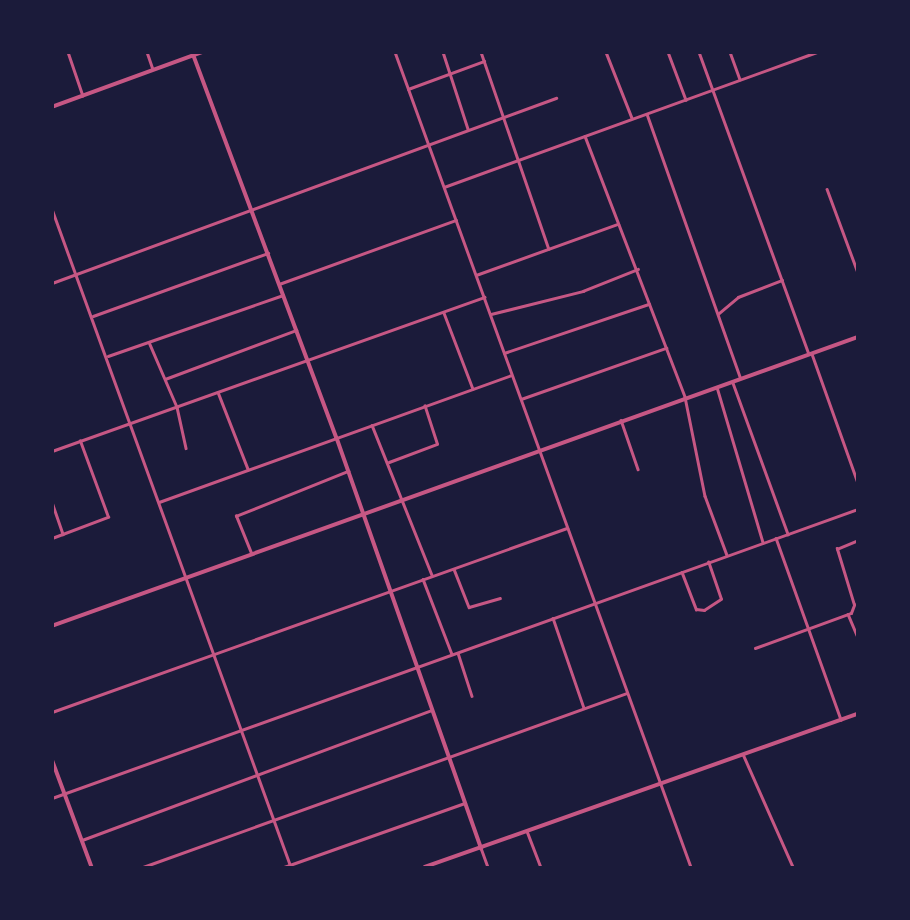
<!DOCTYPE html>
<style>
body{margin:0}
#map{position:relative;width:910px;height:920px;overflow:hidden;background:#1b1b3a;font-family:Karla,sans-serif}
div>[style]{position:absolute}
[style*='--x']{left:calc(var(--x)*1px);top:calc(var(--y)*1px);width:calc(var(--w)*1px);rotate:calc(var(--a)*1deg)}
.minor>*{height:2.5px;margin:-1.25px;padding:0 1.25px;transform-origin:1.25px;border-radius:1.25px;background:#c65784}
.tertiary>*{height:3.5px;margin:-1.75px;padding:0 1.75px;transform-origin:1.75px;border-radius:1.75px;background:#c65784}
span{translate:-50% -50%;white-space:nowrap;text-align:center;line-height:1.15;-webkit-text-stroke:6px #1b1b3a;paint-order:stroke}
.frame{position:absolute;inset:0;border:54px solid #1b1b3a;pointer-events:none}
</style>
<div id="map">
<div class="minor">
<i style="--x:68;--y:52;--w:46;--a:71.2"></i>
<i style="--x:147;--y:52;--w:18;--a:71"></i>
<i style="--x:395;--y:52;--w:867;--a:70.04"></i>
<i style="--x:443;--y:52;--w:81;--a:72"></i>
<i style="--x:481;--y:52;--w:208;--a:71"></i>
<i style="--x:606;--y:52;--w:71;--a:68.5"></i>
<i style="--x:668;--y:52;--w:51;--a:69.4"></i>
<i style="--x:699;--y:52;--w:321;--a:70"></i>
<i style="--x:730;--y:52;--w:29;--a:70"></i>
<i style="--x:408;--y:89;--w:81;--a:-20.2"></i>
<i style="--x:647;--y:114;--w:279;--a:70.5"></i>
<i style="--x:585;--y:136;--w:280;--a:69"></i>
<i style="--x:685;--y:397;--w:101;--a:78.6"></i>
<i style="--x:705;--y:496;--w:63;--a:69.6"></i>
<i style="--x:444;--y:187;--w:396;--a:-19.9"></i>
<i style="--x:827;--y:189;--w:90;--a:69.7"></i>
<i style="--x:52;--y:209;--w:700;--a:70.04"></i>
<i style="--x:476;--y:275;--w:151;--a:-19.8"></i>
<i style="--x:52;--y:283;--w:537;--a:-20.16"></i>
<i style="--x:279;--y:284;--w:188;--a:-19.9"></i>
<i style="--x:444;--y:313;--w:81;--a:69.1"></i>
<i style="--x:491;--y:314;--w:95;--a:-14"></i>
<i style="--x:583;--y:291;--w:59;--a:-21.8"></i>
<i style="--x:718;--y:314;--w:26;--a:-40"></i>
<i style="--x:738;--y:297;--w:47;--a:-21.1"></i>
<i style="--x:93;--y:316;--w:186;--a:-19.8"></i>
<i style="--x:149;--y:342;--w:71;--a:66.7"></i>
<i style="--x:177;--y:407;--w:42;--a:77.6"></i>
<i style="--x:504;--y:353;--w:153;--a:-18.7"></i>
<i style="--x:812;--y:354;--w:137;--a:70.4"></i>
<i style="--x:108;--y:356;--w:185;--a:-19.2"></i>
<i style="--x:165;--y:379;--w:140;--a:-20.5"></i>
<i style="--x:733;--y:383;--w:161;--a:70"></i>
<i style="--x:717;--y:387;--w:162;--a:73.5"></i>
<i style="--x:218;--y:392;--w:83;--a:68.7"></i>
<i style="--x:521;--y:399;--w:154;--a:-19.4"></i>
<i style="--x:621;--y:420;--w:52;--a:70.9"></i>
<i style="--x:372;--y:425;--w:162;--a:68.2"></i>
<i style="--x:52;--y:451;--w:459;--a:-19.6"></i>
<i style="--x:389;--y:462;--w:51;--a:-20.6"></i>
<i style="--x:437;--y:444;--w:40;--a:-108"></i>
<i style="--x:52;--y:502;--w:34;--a:71"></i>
<i style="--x:159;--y:502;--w:374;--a:-19.8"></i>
<i style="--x:52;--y:538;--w:60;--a:-20.6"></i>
<i style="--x:108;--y:517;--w:81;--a:-110.2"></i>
<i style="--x:776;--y:538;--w:193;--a:70.3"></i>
<i style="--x:251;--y:553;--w:40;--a:-112"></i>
<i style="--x:236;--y:516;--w:121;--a:-21.9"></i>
<i style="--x:454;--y:569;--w:41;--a:68.5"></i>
<i style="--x:469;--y:607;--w:32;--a:-16"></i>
<i style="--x:682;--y:572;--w:40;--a:69"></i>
<i style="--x:696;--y:609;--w:8;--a:7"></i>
<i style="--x:704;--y:610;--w:20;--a:-33"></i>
<i style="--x:721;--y:599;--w:39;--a:-109"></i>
<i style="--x:423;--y:579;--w:80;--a:68.9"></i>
<i style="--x:848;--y:614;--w:26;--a:67"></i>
<i style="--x:553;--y:618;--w:95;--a:71"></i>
<i style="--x:755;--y:648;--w:102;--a:-20"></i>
<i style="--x:851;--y:613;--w:9;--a:-69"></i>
<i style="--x:854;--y:605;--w:59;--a:-106.9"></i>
<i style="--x:837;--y:549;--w:23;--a:-23"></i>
<i style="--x:458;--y:653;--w:45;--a:72"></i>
<i style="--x:52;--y:712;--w:547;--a:-19.66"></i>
<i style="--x:743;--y:754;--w:124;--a:66.1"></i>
<i style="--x:52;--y:798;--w:856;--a:-19.73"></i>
<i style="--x:527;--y:831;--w:39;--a:69"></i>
<i style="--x:82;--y:840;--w:373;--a:-20.4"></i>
<i style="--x:481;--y:848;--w:20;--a:70"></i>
<i style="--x:143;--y:867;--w:514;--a:-19.77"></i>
<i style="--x:284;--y:867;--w:192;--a:-19.5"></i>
</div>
<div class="tertiary">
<i style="--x:194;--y:56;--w:408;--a:69.5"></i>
<i style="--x:337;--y:438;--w:435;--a:70.6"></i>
<i style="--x:52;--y:107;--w:160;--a:-20.1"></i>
<i style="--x:52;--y:626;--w:856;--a:-19.73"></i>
<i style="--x:52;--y:759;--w:115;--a:69.7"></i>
<i style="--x:425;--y:867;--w:459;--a:-19.5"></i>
</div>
<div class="frame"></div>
</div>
